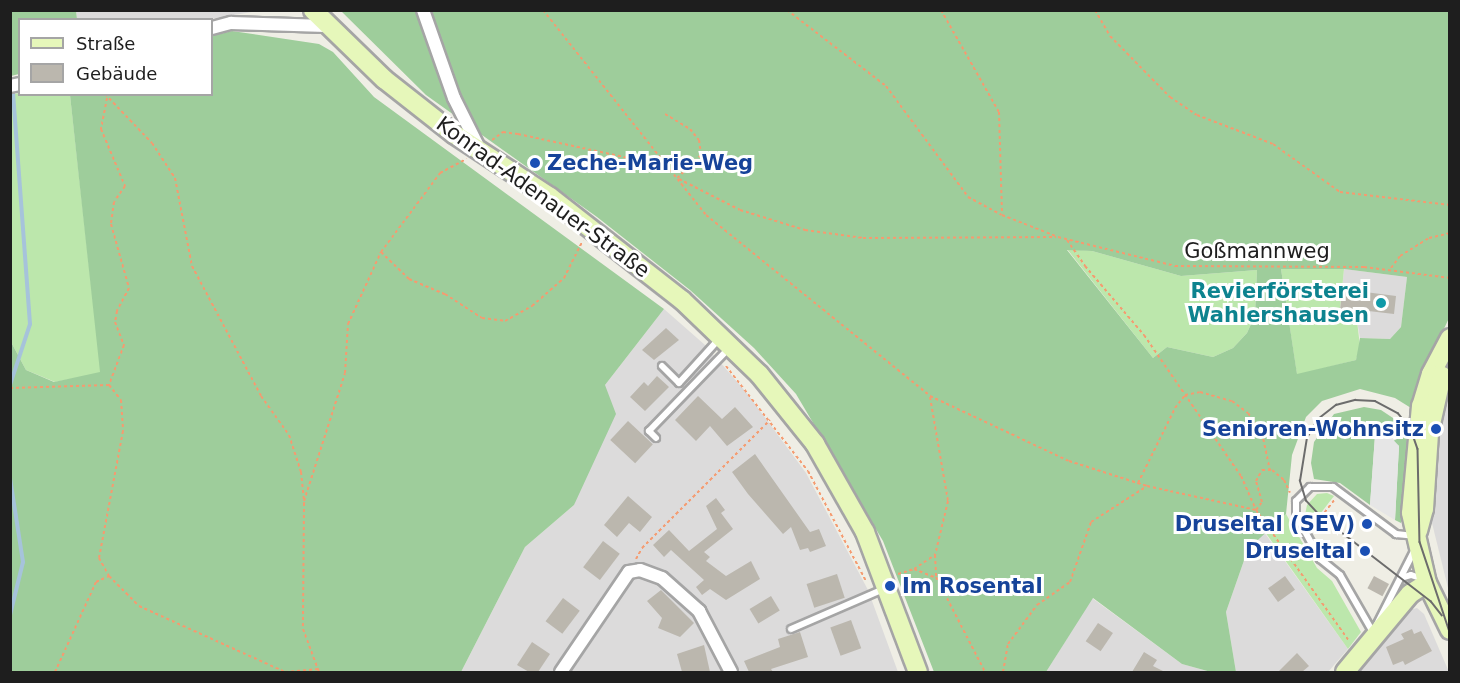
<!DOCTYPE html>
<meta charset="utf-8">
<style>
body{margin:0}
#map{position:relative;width:1460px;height:683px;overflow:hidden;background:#efeee5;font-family:"DejaVu Sans",sans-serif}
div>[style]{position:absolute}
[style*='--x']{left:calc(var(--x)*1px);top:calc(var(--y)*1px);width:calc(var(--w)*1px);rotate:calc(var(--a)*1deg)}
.residential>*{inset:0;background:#dcdbdb}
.grass>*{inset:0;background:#bce7ac}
.forest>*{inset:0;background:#9ecd9b}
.parking>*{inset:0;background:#e6e6e6}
.stream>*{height:4px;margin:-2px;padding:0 2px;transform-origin:2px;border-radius:2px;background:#a6c3db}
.building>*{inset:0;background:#bbb7ae;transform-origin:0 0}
.path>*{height:2px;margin-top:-1px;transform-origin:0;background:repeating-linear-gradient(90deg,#f59b70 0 3px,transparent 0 6px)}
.roads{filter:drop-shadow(2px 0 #a5a5a5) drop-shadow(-2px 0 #a5a5a5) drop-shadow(0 2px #a5a5a5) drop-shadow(0 -2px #a5a5a5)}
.lane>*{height:6px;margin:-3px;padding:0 3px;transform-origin:3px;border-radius:3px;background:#fff}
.street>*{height:12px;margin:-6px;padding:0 6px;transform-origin:6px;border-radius:6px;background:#fff}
.secondary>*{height:18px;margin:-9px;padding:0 9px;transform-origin:9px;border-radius:9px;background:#e6f7ba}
.tram>*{height:1.5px;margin:-0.75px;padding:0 0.75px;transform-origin:0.75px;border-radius:0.75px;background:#6c6c6c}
.dots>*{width:16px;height:16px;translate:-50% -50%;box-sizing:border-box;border:3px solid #fff;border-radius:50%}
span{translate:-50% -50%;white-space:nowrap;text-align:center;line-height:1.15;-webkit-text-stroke:6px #fff;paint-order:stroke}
.transit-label{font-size:21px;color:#164399;font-weight:700}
.left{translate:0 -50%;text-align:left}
.right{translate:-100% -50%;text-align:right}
.street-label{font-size:21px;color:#1e1e1e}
.culture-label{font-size:21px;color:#0d838f;font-weight:700}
.frame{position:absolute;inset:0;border:12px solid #1e1e1e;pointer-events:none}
.legend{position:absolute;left:18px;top:18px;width:195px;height:78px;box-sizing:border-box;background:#fff;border:2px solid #a5a5a5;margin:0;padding:8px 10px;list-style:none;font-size:18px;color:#1e1e1e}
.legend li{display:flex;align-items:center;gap:12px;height:30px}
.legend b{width:30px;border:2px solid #a5a5a5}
</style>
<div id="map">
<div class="residential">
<i style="clip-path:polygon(76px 11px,257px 11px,205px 20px,77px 19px)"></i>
<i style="clip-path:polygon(1344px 269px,1407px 277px,1401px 327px,1390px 339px,1360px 338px,1357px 321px,1339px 320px)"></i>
<i style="clip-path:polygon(664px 309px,705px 345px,746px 392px,806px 473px,868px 590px,898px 672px,461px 672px,525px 547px,574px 505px,605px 385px)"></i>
<i style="clip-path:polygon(1448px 387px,1450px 387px,1449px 592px,1432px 523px,1433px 476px)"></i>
<i style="clip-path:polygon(1264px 532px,1348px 649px,1328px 672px,1236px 672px,1226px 612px,1248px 549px)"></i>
<i style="clip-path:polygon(1092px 598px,1182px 664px,1211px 672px,1046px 672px)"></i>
<i style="clip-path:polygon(1417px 608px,1424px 614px,1449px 672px,1359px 672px,1409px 610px)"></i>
</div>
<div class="grass">
<i style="clip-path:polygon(19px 93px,70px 95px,101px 373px,55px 382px,26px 370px,11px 342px,10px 95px)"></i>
<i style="clip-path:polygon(1067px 249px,1092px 251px,1181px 276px,1257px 270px,1255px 315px,1247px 333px,1233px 348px,1213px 357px,1167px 347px,1153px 358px)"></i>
<i style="clip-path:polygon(1281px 269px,1344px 269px,1339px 319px,1357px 321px,1360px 346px,1356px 360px,1297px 375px)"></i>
<i style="clip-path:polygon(1327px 493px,1334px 496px,1317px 518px,1305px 515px,1307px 505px,1317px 494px)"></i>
<i style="clip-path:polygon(1286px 514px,1317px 568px,1332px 581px,1361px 632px,1348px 649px,1265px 532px)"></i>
</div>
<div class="forest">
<i style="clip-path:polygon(10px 11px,76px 11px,77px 19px,20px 20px,19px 74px,11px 76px)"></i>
<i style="clip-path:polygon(evenodd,341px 11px,1449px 11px,1449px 318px,1417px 387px,1411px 408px,1395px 398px,1360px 389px,1322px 401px,1306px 417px,1292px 455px,1286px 514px,1248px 549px,1226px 612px,1236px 672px,1211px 672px,1182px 664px,1093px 598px,1046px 672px,934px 672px,883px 541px,796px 394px,754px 348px,690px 290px,597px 217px,426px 95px,341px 11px,1067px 250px,1092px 251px,1181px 276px,1257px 270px,1255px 315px,1247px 333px,1233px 348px,1213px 357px,1167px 347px,1153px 358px,1067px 250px,341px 11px,1281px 269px,1344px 269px,1407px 277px,1401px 327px,1390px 339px,1360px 338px,1356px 360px,1297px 374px,1281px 269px)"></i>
<i style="clip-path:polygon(232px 31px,319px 44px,333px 52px,374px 97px,664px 309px,605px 385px,616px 414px,574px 505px,525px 547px,461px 672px,11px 672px,11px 342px,26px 370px,54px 382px,100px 372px,70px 95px,212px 94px,212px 36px)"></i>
<i style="clip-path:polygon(1364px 407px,1381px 410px,1402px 424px,1375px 436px,1370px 505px,1340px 483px,1314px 479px,1311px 463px,1314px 442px,1334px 414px)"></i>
<i style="clip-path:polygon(1405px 435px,1407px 438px,1401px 523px,1395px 520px,1399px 446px,1393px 441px)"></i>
</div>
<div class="parking">
<i style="clip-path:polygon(1386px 432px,1399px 446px,1395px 520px,1370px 505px,1375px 436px)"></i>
</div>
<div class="stream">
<i style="--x:10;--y:385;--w:64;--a:-71.8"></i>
<i style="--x:30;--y:324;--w:232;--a:-94.2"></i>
<i style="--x:10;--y:478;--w:85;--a:81.2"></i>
<i style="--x:23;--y:562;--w:55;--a:103.8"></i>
</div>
<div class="building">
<i style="clip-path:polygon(1342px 289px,1396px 296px,1394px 314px,1360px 310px,1360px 314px,1340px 312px)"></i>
<i style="clip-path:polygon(666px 328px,679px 340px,654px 360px,642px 350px)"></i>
<i style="clip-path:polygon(657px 376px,669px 387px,645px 411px,630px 397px,644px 382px,648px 386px)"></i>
<i style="clip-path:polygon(698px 396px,722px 419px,735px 407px,753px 427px,727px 446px,710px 426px,696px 441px,675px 420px)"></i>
<i style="left:628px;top:421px;width:34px;height:26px;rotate:43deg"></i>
<i style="clip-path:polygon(755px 454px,810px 532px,819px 529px,826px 546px,810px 552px,808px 548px,800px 550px,791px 527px,783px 534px,748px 494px,732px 472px)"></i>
<i style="clip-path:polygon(628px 496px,652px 517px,640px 532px,629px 523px,617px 537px,604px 525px)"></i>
<i style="clip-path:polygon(716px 498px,725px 510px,721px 513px,733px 529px,704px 552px,710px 557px,706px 561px,726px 576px,751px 561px,760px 579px,726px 600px,710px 589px,702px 595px,696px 587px,704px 580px,671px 550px,664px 557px,653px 545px,669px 530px,689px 551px,717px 529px,706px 506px)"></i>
<i style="left:603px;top:541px;width:21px;height:33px;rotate:37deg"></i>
<i style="left:837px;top:574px;width:25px;height:32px;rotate:72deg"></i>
<i style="left:1285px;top:576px;width:17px;height:21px;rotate:54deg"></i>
<i style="left:1374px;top:576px;width:17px;height:14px;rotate:28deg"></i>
<i style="clip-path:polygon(661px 590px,694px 623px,680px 637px,658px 628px,662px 618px,647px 601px)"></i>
<i style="left:771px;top:596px;width:17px;height:25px;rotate:59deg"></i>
<i style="left:563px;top:598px;width:21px;height:29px;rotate:37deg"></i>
<i style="left:851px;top:620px;width:30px;height:22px;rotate:70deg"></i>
<i style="left:1098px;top:623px;width:18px;height:22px;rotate:34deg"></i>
<i style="clip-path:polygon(1412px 629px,1414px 634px,1421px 631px,1432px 651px,1405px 665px,1403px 661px,1393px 665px,1386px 647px,1404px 639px,1401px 634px)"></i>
<i style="clip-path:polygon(800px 632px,808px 657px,771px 669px,773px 672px,749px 672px,744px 661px,780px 647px,778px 639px)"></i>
<i style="clip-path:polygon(532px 642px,550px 654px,538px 672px,529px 672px,517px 665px)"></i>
<i style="clip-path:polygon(704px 645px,710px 672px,682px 672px,677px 654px)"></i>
<i style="clip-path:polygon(1144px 652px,1157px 660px,1153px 666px,1165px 672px,1132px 672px)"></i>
<i style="clip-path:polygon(1297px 653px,1309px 666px,1302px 672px,1278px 672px)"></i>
</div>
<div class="path">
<i style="--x:543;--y:10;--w:262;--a:51.5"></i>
<i style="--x:706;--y:215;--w:288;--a:38.9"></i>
<i style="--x:930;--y:396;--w:153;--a:25.1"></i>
<i style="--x:1069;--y:461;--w:82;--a:17.8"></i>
<i style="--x:1147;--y:486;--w:112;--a:12.4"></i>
<i style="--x:787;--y:10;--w:125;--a:37.5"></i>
<i style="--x:886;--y:86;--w:138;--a:53.5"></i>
<i style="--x:968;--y:197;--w:38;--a:28"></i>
<i style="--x:1002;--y:215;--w:60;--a:21.4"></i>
<i style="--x:1058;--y:237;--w:121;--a:13.9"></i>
<i style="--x:1175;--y:266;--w:189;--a:0.3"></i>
<i style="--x:1364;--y:267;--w:87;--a:7.3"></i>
<i style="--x:941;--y:10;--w:117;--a:60.4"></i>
<i style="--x:999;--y:112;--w:102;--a:88.3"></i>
<i style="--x:1095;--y:10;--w:30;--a:60"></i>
<i style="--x:1110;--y:36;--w:86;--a:45.5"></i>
<i style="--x:1170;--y:97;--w:32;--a:34"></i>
<i style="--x:1197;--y:115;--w:81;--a:20.9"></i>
<i style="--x:1273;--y:144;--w:82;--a:35.6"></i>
<i style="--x:1340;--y:192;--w:111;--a:6.7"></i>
<i style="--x:105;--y:94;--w:68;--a:46.2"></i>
<i style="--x:152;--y:143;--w:42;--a:56.7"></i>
<i style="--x:175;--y:178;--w:90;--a:79.1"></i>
<i style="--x:192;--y:266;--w:147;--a:62"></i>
<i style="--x:261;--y:396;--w:48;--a:54.3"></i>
<i style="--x:289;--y:435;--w:39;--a:72"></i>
<i style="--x:301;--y:472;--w:31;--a:84"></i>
<i style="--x:304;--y:503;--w:126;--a:90.5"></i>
<i style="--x:303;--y:629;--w:46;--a:69.6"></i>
<i style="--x:107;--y:98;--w:32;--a:101"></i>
<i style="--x:101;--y:129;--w:62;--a:67.2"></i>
<i style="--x:125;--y:186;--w:19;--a:125"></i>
<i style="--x:114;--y:202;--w:22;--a:98"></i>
<i style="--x:111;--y:224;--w:66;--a:74.3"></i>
<i style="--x:129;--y:288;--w:26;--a:118"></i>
<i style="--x:117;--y:311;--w:11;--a:100"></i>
<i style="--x:115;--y:322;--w:25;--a:69"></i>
<i style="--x:124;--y:345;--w:43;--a:110.6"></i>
<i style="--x:665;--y:114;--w:29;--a:31"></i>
<i style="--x:690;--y:129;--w:14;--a:51"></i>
<i style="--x:699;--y:140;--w:15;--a:82"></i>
<i style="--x:701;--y:155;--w:33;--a:136"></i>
<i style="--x:492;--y:140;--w:14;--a:-36"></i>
<i style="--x:503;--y:132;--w:15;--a:8"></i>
<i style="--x:518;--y:134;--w:151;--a:12.2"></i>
<i style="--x:679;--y:179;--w:68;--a:26.9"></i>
<i style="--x:740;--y:210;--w:68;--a:17.1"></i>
<i style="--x:805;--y:230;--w:59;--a:7.9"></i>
<i style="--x:863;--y:238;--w:193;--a:-0.3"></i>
<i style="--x:1067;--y:240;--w:32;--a:55"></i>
<i style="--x:1085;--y:266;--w:91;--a:49.5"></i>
<i style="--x:1144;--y:335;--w:171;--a:55.5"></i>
<i style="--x:1241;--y:476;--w:37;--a:66"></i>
<i style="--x:1256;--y:510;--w:161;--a:54.6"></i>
<i style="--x:381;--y:252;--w:39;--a:44"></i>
<i style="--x:409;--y:279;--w:39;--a:23"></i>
<i style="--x:445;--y:294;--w:44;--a:33"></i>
<i style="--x:482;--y:318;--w:23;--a:7"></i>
<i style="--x:505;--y:321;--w:31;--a:-29"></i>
<i style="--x:532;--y:306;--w:43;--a:-41.2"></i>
<i style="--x:564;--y:278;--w:42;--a:-63.4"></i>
<i style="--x:1391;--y:268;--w:15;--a:-53"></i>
<i style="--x:1400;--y:256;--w:34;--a:-32"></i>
<i style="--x:1429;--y:238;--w:22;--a:-13"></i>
<i style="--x:726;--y:366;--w:133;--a:52"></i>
<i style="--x:808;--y:471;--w:124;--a:62.2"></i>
<i style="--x:109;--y:385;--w:19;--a:51"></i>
<i style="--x:121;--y:400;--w:31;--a:86"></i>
<i style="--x:123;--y:431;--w:129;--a:100.7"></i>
<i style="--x:99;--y:558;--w:21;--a:61"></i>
<i style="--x:109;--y:576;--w:42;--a:45"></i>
<i style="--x:139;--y:606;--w:160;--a:24.3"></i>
<i style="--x:285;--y:672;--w:34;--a:-5"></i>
<i style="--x:10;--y:388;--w:99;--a:-1.7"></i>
<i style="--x:930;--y:397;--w:106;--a:80.2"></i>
<i style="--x:948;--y:501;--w:56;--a:103.5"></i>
<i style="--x:935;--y:555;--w:22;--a:87"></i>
<i style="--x:936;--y:577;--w:107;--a:62.7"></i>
<i style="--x:1138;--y:483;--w:84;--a:-63.7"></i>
<i style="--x:1175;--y:408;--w:16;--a:-52"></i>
<i style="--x:1185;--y:395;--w:15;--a:-11"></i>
<i style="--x:1200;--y:392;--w:33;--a:16"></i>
<i style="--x:1232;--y:401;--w:20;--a:37"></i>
<i style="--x:1248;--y:413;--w:24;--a:55"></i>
<i style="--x:1262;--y:433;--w:38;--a:78"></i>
<i style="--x:304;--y:501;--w:134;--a:-72.2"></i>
<i style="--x:345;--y:373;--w:49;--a:-86.5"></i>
<i style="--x:348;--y:324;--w:79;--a:-65.4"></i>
<i style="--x:381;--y:252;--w:99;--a:-53.2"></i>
<i style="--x:440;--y:173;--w:30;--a:-28"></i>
<i style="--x:1256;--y:510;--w:10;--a:-53"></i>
<i style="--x:1262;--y:502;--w:22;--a:-106"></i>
<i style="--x:1256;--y:481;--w:13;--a:-61"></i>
<i style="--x:1262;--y:470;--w:10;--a:0"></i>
<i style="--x:1272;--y:470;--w:16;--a:40"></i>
<i style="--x:1284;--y:480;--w:14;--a:65"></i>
<i style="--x:1308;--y:519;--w:13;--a:-9"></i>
<i style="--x:1321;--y:517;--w:23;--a:-52"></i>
<i style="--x:636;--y:559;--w:13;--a:-61"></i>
<i style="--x:642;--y:548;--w:181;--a:-45"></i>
<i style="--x:914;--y:569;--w:22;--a:22"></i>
<i style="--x:898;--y:574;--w:17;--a:-17"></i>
<i style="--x:914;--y:569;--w:25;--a:-34"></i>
<i style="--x:55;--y:672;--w:99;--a:-65.5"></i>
<i style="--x:96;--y:582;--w:14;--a:-25"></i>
<i style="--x:1003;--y:672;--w:28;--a:-80"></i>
<i style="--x:1008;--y:644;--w:49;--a:-53.4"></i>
<i style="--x:1037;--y:605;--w:40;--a:-34.9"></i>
<i style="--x:1070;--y:582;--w:64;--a:-70.7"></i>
<i style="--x:1091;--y:522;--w:67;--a:-32.7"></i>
</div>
<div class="roads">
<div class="lane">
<i style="--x:662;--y:366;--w:24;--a:45"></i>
<i style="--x:679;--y:383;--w:59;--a:-47.7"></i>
<i style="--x:656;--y:438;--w:10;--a:-135"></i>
<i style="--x:649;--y:431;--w:117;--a:-46"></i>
<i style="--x:1401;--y:578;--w:10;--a:-17"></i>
<i style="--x:1411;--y:575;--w:13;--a:18"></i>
<i style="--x:1375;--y:628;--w:89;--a:-63.1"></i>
<i style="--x:791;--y:629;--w:101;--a:-23.3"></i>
<i style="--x:1374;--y:634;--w:68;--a:-120"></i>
<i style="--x:1340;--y:575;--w:26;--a:-141"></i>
<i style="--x:1320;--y:559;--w:50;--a:-118.6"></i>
<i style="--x:1296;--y:515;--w:14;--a:-90"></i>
<i style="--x:1296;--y:501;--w:20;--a:-45"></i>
<i style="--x:1310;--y:487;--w:23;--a:0"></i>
<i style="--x:1333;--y:487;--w:79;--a:36.7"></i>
<i style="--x:1396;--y:534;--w:18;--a:6"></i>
</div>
<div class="street">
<i style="--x:423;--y:10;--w:93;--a:70.6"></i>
<i style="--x:454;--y:98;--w:56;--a:63.4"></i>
<i style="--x:212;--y:28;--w:20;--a:-15"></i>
<i style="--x:231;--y:23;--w:95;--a:1.8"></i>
<i style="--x:10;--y:86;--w:10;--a:-11"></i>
<i style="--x:561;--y:672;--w:121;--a:-55.8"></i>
<i style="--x:629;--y:572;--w:11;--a:-10"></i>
<i style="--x:640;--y:570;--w:23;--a:20"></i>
<i style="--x:662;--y:578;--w:50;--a:41.7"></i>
<i style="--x:699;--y:611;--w:69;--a:62.3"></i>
</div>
<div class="secondary">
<i style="--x:313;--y:10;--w:99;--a:44.2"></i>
<i style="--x:384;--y:79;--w:89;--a:38.2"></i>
<i style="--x:454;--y:134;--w:115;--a:33.3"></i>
<i style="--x:550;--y:197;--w:167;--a:38"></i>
<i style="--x:682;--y:300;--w:107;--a:43.9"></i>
<i style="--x:759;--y:374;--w:90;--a:51.3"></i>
<i style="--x:815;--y:444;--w:101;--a:60.4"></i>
<i style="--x:865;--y:532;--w:150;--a:69.3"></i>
<i style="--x:1450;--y:338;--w:41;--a:117.8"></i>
<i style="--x:1431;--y:374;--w:34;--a:107"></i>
<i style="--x:1421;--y:406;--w:107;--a:95.3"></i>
<i style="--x:1411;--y:513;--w:72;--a:77.1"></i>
<i style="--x:1427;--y:583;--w:52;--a:63.9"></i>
<i style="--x:1418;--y:531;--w:23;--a:-75"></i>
<i style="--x:1424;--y:509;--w:76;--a:-86.2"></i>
<i style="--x:1429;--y:433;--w:59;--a:-77.4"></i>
<i style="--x:1345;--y:672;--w:102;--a:-50.2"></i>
<i style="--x:1410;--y:594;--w:20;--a:-33"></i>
</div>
</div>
<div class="tram">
<i style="--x:1442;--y:616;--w:18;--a:-128"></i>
<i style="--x:1431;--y:602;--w:139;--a:-142.3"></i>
<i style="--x:1321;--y:517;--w:22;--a:-133"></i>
<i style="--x:1306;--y:501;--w:21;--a:-107"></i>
<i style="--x:1300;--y:481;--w:44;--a:-80.8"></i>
<i style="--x:1307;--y:438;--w:22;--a:-60"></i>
<i style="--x:1318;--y:419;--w:23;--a:-38"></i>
<i style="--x:1336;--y:405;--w:20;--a:-15"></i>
<i style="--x:1355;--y:400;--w:20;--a:3"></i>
<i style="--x:1375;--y:401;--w:26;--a:28"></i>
<i style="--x:1398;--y:413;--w:21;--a:51"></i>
<i style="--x:1411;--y:429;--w:21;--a:71"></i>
<i style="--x:1418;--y:449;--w:93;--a:88.8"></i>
<i style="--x:1420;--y:542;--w:95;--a:71.6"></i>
</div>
<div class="dots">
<i style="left:535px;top:163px;background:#1a4fb4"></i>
<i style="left:1381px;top:303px;background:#0f9aa8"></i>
<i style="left:1436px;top:429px;background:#1a4fb4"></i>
<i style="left:1367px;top:524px;background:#1a4fb4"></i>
<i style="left:1365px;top:551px;background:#1a4fb4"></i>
<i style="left:890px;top:586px;background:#1a4fb4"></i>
</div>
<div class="transit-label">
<span class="left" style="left:547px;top:163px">Zeche-Marie-Weg</span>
<span class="right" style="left:1424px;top:429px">Senioren-Wohnsitz</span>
<span class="right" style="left:1355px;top:524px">Druseltal (SEV)</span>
<span class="right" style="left:1353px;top:551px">Druseltal</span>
<span class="left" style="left:902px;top:586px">Im Rosental</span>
</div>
<div class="street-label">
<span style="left:543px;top:197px;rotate:36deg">Konrad-Adenauer-Straße</span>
<span style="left:1257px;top:251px">Goßmannweg</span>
</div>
<div class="culture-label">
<span class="right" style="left:1369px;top:303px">Revierförsterei<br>Wahlershausen</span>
</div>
<div class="frame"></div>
<ul class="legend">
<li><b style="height:8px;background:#e6f7ba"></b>Straße</li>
<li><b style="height:16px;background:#bbb7ae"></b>Gebäude</li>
</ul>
</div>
